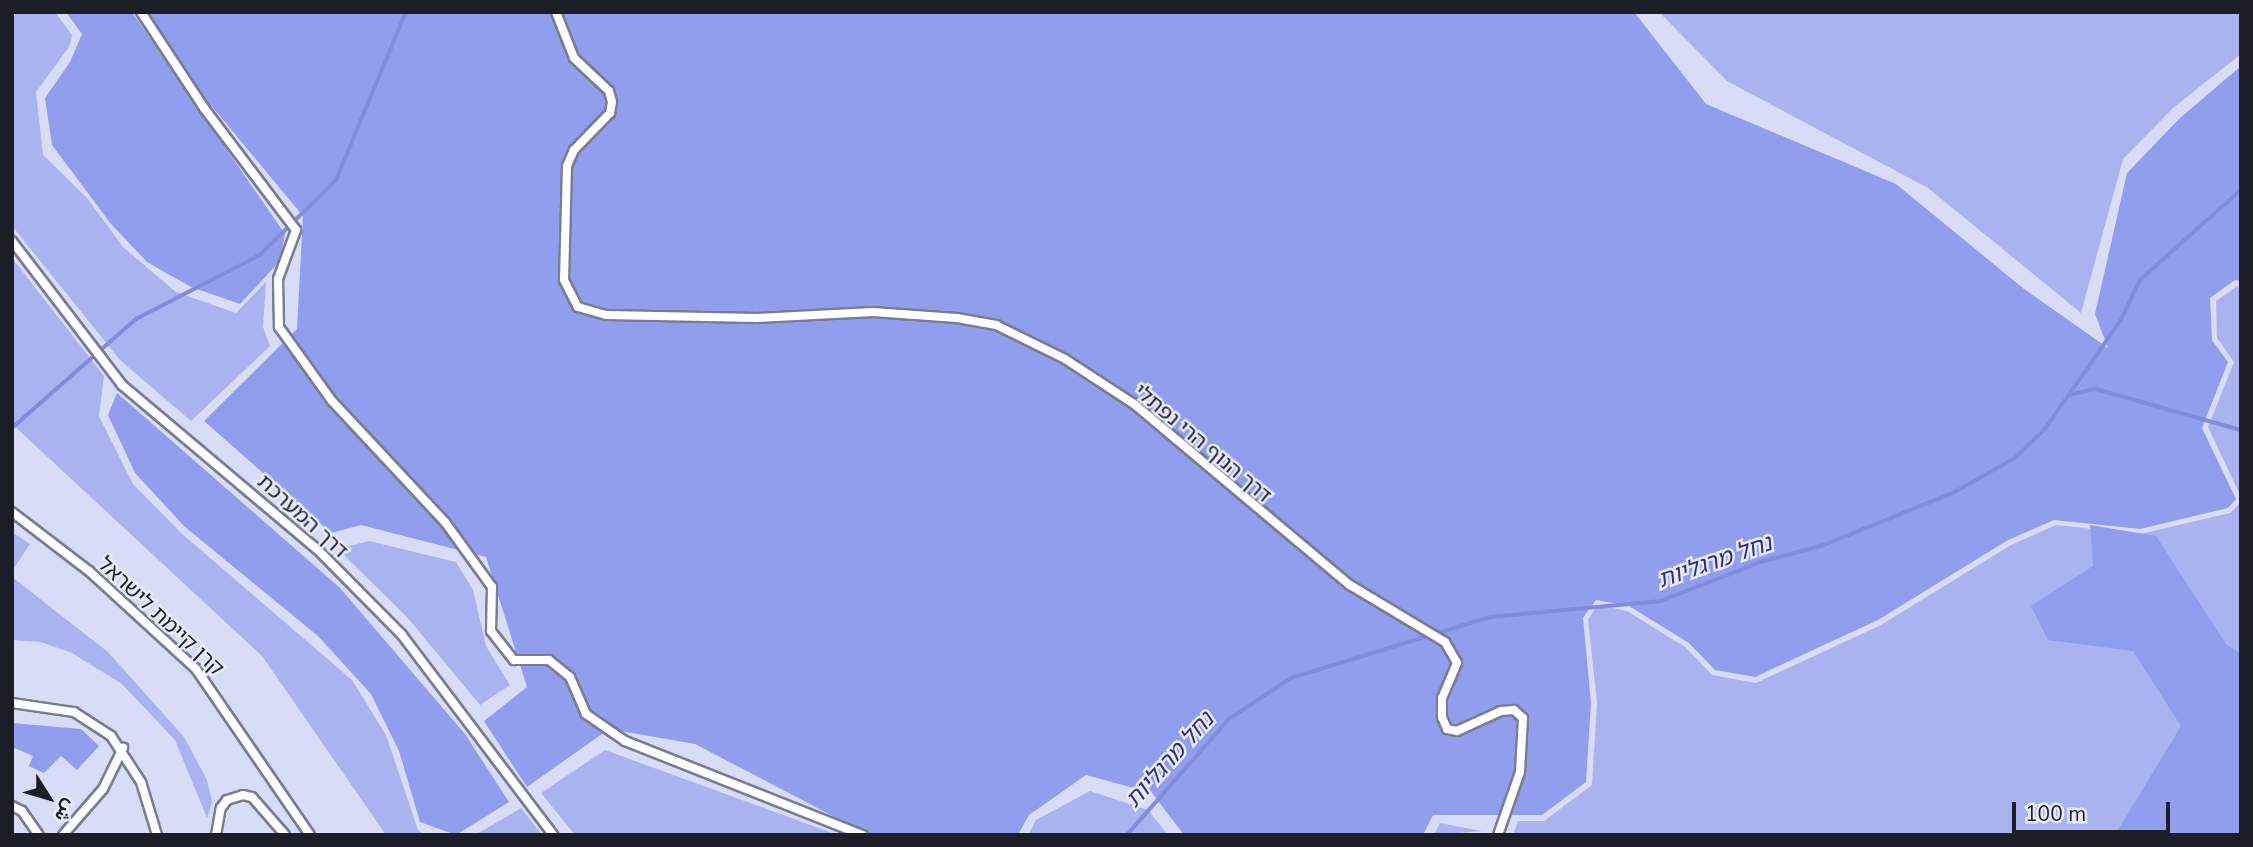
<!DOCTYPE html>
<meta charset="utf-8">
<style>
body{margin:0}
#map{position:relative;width:2253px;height:847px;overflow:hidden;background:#d8ddf7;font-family:"Nunito Sans",Vazirmatn,"Noto Sans Hebrew",sans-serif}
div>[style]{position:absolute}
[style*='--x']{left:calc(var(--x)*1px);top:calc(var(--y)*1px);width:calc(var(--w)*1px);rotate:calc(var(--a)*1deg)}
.green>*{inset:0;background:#a8b3f0}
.forest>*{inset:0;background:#919ded}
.stream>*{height:3.5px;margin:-1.75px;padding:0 1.75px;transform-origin:1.75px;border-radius:1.75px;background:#818ddb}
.roads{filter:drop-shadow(2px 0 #787d94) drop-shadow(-2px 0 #787d94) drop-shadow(0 2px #787d94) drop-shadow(0 -2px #787d94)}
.street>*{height:8px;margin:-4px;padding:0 4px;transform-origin:4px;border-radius:4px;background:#fff}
span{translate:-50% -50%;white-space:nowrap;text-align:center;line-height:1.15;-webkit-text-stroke:5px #e8ebfb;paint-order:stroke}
.street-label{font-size:21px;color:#1c1e27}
.water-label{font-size:23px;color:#2d2c87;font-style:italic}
.frame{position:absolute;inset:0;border:14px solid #1c1e27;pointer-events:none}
.north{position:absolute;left:14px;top:763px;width:70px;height:70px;-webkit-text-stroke:5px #e8ebfb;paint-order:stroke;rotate:127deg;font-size:19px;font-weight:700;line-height:28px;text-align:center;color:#1c1e27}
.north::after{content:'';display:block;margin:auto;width:24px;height:32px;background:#1c1e27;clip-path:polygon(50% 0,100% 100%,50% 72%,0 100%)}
.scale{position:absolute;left:2012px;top:802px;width:158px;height:32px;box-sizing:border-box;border:4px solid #1c1e27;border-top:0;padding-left:9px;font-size:21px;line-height:24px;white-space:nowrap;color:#1c1e27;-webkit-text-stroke:5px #e8ebfb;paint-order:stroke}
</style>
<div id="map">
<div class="green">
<i style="clip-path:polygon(12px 12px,55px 12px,72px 35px,69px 47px,36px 92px,43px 155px,87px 198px,123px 247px,176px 292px,236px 313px,266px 282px,263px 327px,270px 346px,191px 421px,120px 360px,12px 226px)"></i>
<i style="clip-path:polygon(1659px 12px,2241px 12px,2241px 54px,2173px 108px,2123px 159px,2081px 313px,1928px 188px,1727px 81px)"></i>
<i style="clip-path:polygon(12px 258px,104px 376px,99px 416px,133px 484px,181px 533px,352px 680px,386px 735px,418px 830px,425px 835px,386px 835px,262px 656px,12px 424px)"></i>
<i style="clip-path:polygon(2237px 286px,2241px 287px,2241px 497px,2208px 427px,2234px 362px,2217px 338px,2216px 301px)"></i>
<i style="clip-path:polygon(2241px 502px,2241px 835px,1513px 835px,1518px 821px,1544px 821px,1592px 785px,1597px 703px,1588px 619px,1598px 605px,1627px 611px,1685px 647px,1712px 675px,1756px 683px,1881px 625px,2011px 545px,2056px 525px,2140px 534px,2230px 513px)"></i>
<i style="clip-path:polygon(12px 532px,30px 544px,12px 571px)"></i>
<i style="clip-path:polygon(369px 541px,456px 562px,473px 590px,486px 646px,510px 685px,480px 705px,407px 617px,338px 549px)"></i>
<i style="clip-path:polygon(12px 577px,108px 652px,184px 737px,207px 780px,212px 802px,207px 818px,175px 740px,122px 684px,72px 653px,41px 642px,12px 640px)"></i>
<i style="clip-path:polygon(605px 750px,838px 835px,575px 835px,541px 793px)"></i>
<i style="clip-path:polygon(1090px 791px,1148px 810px,1168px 835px,1028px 835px,1036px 820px)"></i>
<i style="clip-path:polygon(521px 808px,542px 835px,475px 835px)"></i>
<i style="clip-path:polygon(1440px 823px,1482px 831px,1434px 835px)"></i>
</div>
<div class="forest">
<i style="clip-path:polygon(66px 12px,132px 12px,285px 234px,280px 261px,240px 304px,191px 287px,147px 262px,111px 224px,52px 145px,45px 98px,70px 62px,82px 34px)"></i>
<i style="clip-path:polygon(147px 12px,1634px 12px,1706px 104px,1896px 184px,2024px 289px,2108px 348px,2095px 314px,2127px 173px,2180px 118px,2241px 66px,2241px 281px,2235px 280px,2210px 298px,2212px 340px,2228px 362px,2202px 428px,2236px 499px,2228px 508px,2140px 529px,2054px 520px,2008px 540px,1878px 620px,1755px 677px,1715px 670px,1689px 643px,1629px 606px,1596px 600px,1583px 618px,1591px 703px,1586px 782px,1542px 815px,1433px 815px,1423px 835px,1184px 835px,1152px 793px,1086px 775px,1029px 815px,1018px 835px,869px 835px,695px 744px,609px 729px,527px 787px,484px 721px,527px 687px,486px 557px,361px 525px,331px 533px,204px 421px,297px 329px,303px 216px,195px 86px)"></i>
<i style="clip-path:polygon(117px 393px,340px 588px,465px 734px,509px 802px,456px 835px,420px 822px,399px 751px,371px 694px,318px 636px,185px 527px,135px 473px,108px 415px)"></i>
<i style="clip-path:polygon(2090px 525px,2156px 536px,2226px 644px,2241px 654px,2241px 835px,2115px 835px,2181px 726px,2133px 651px,2048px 640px,2031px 606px,2093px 566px)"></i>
<i style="clip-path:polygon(12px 723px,81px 729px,99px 746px,77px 770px,61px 756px,44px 773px,29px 766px,33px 756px,12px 747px)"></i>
</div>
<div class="stream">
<i style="--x:2069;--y:395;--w:28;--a:-13"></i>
<i style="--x:2096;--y:389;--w:151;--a:15.8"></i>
<i style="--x:12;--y:428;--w:165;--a:-41.3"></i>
<i style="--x:136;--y:319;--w:140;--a:-27.3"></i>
<i style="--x:260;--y:255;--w:107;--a:-44.6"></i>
<i style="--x:336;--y:180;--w:182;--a:-67.4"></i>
<i style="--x:1127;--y:835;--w:154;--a:-48.7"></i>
<i style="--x:1229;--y:719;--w:74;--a:-33.5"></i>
<i style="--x:1291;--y:678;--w:208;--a:-17"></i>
<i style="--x:1490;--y:617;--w:172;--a:-5.3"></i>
<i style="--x:1661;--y:601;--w:107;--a:-21.3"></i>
<i style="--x:1761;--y:562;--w:65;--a:-15.1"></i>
<i style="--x:1824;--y:545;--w:139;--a:-22"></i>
<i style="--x:1953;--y:493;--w:71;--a:-29.4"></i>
<i style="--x:2015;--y:458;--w:42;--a:-44"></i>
<i style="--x:2045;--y:429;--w:133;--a:-55.1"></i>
<i style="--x:2121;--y:320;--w:44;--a:-64.6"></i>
<i style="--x:2140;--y:280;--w:135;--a:-41.7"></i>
</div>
<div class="roads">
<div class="street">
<i style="--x:141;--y:12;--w:115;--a:56.7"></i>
<i style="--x:204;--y:108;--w:153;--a:53"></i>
<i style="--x:296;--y:230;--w:52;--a:110.2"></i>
<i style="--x:278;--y:279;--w:48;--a:88.8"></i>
<i style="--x:279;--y:327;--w:91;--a:54.4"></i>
<i style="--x:332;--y:401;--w:166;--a:47"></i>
<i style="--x:445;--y:522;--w:80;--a:54.1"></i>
<i style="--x:492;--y:587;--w:44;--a:91.3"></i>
<i style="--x:491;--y:631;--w:37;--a:52"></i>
<i style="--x:514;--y:660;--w:35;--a:0"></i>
<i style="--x:549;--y:660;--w:27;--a:39"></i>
<i style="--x:570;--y:677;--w:40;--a:66.6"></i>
<i style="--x:586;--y:714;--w:47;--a:34.7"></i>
<i style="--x:625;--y:741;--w:256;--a:21.6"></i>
<i style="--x:556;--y:12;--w:49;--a:68.6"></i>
<i style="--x:574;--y:58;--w:48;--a:43.3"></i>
<i style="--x:609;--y:91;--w:11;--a:75"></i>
<i style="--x:612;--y:102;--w:11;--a:100"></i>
<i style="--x:610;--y:113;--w:52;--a:134.2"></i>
<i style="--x:574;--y:150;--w:17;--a:114"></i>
<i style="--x:567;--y:166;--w:114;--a:91.5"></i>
<i style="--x:564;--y:280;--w:30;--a:63"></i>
<i style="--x:578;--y:307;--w:29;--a:16"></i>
<i style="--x:606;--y:315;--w:151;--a:1.1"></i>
<i style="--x:757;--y:318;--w:116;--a:-3"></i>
<i style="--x:873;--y:312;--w:84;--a:4.1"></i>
<i style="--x:957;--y:318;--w:40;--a:10"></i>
<i style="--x:996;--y:325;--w:77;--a:26.2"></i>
<i style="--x:1065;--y:359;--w:82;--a:33.1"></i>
<i style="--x:1134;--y:404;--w:282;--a:40"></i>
<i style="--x:1350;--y:585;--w:111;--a:31"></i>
<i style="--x:1445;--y:642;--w:24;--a:60"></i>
<i style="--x:1457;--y:663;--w:38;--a:113"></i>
<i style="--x:1442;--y:698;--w:19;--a:90"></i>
<i style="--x:1442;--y:717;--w:13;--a:67"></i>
<i style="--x:1447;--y:729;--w:10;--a:11"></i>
<i style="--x:1457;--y:731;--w:48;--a:-24.4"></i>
<i style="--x:1501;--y:711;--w:13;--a:-4"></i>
<i style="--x:1514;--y:710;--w:12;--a:42"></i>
<i style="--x:1523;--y:718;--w:54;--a:93.2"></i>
<i style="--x:1520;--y:772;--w:67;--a:109.2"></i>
<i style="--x:12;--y:241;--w:181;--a:52.6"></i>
<i style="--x:122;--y:385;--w:255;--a:40.1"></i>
<i style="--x:317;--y:549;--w:121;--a:45.3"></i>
<i style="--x:402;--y:635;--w:251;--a:52.9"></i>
<i style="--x:12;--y:512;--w:97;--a:37.5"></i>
<i style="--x:89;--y:571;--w:145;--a:42.5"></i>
<i style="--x:196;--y:669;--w:201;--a:55.5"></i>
<i style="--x:12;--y:703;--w:63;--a:8.3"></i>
<i style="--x:74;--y:712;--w:44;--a:33"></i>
<i style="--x:111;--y:736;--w:55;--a:56.9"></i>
<i style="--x:141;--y:782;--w:55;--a:73.2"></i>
<i style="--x:12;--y:806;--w:11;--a:27"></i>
<i style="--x:22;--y:811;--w:29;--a:55"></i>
<i style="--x:63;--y:835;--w:61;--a:-49"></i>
<i style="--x:103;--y:789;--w:46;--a:-64"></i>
<i style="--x:216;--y:835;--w:27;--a:-80"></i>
<i style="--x:221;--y:808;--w:10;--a:-53"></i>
<i style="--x:227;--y:800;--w:17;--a:-17"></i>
<i style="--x:243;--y:795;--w:9;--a:13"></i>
<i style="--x:252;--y:797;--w:50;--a:49"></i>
</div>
</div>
<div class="street-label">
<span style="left:1203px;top:443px;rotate:40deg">דרך הנוף הרי נפתלי</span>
<span style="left:303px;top:516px;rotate:42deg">דרך המערכת</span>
<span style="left:161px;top:616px;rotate:43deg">קרן קיימת לישראל</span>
</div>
<div class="water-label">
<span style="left:1715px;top:562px;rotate:-19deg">נחל מרגליות</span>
<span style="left:1170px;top:760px;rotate:-48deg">נחל מרגליות</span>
</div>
<div class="frame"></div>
<div class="north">ش</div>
<div class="scale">100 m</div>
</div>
